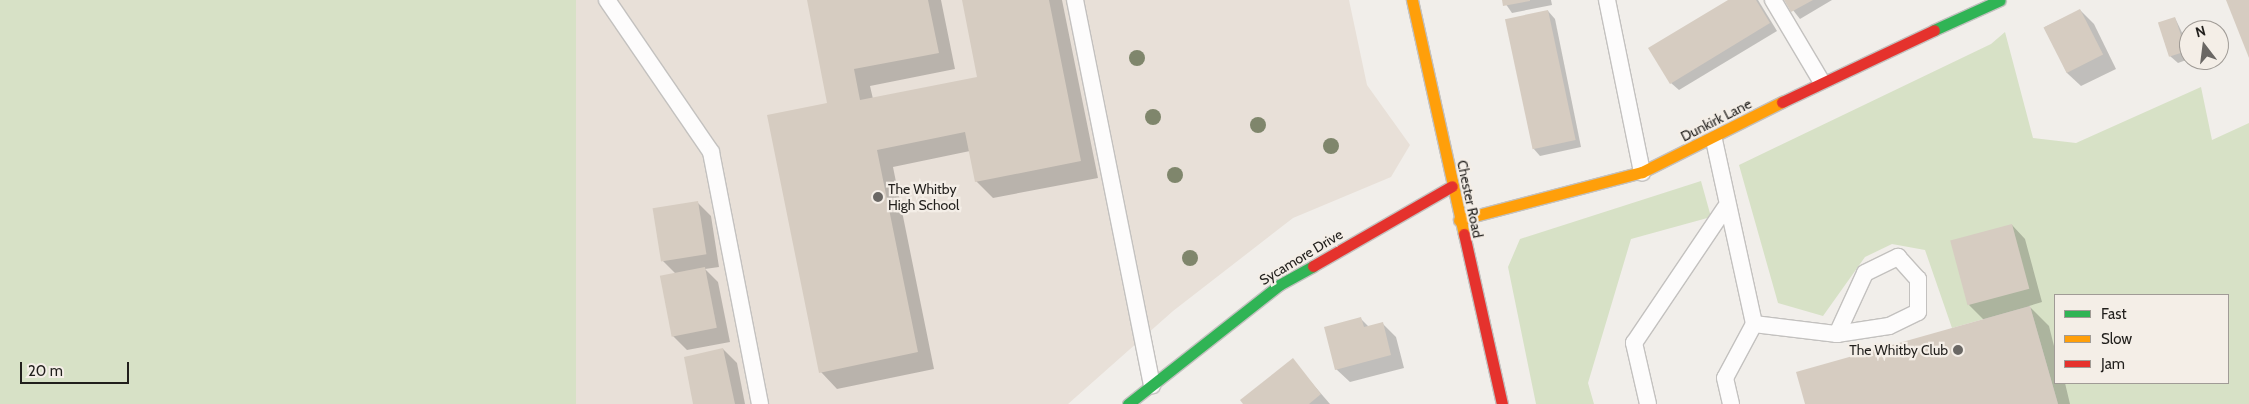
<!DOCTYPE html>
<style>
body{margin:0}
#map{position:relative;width:2249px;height:404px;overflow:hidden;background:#f1eeea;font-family:Cabin,sans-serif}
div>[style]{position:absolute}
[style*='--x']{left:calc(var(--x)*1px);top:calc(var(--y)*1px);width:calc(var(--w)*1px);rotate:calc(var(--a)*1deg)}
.built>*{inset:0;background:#e8e0d8}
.green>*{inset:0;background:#d7e1c6;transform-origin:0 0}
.shadow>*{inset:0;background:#0003}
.building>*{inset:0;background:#d6ccc1;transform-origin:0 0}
.roads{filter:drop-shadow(1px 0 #c3c1bf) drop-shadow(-1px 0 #c3c1bf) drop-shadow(0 1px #c3c1bf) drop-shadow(0 -1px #c3c1bf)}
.lane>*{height:16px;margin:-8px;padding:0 8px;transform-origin:8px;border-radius:8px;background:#fdfcfc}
.fast>*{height:11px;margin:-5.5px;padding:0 5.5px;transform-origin:5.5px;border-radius:5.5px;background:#30b455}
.slow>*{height:11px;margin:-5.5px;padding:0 5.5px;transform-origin:5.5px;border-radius:5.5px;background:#ff9f0a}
.jam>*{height:11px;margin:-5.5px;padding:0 5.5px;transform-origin:5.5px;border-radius:5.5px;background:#e5322d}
.trees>*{width:16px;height:16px;margin:-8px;border-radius:50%;background:#7f866c}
.dots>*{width:14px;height:14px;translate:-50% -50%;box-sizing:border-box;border:2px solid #f4eee7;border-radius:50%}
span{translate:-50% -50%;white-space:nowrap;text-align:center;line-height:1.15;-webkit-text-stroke:4.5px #f4eee7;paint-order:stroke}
.street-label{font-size:14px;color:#211f1c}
.poi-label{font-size:14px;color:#211f1c}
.left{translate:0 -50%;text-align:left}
.right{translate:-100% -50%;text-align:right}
.legend{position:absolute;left:2054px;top:294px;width:175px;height:90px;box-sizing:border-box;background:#f4eee7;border:1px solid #a09b96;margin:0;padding:6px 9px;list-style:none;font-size:15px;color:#211f1c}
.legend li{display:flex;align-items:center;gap:10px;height:25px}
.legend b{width:25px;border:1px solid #a09b96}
.north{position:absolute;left:2179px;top:20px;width:50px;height:50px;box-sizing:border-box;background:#f4eee7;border:1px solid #a09b96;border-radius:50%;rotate:345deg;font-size:14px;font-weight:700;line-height:20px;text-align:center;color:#211f1c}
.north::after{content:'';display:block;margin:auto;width:18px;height:22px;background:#6a6764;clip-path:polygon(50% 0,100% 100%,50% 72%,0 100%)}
.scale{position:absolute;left:20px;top:362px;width:109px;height:22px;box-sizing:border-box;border:2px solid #211f1c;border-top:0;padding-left:6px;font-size:15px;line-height:18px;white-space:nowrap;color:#211f1c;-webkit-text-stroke:4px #f4eee7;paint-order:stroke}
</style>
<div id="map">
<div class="built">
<i style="clip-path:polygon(374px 0,1349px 0,1367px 85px,1410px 145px,1391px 177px,1293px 218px,1173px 311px,1068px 404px,456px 404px)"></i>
</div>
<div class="green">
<i style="left:0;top:0;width:576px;height:404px"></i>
<i style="clip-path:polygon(evenodd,2005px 32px,2033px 138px,2076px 143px,2201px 87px,2212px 140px,2249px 123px,2249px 404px,2058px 404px,2030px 306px,1952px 328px,1925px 250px,1892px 244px,1865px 257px,1823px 316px,1778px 303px,1739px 165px,1991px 44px,2005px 32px,2055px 295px,2228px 295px,2228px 383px,2055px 383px,2055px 295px)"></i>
<i style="clip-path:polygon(1701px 181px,1711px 217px,1631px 239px,1588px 383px,1594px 404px,1536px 404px,1508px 267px,1520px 239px)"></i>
</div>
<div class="shadow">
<i style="clip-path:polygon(808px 0,941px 0,955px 69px,870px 86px,873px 99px,978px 78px,963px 0,1062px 0,1098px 178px,993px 198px,976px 181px,970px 151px,893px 167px,934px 369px,837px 389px,821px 372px,829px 104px)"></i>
<i style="clip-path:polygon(1503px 0,1551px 0,1552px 5px,1512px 13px)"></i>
<i style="clip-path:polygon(1729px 0,1758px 0,1777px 31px,1679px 90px,1671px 83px)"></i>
<i style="clip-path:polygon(1785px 0,1832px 0,1800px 19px)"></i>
<i style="clip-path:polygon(2080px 10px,2094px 24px,2116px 69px,2081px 86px,2067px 73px,2045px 27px)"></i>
<i style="clip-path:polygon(1548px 11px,1555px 19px,1581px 147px,1540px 156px,1533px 148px)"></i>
<i style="clip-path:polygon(2175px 18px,2189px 47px,2189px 59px,2178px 63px,2170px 56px,2160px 23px)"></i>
<i style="clip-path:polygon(697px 202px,711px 216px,719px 267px,705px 269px,718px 282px,730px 342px,687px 350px,673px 336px,676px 274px,662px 260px)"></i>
<i style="clip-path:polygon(2012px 225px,2025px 239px,2042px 302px,2029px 306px,2049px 326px,2055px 350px,2055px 383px,2065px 383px,2070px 404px,1806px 404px,1984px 320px,1969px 305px)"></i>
<i style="clip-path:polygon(1361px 319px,1369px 327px,1382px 323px,1396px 337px,1404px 368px,1350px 382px,1336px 369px)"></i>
<i style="clip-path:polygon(723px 349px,737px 363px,745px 404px,695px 404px)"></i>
<i style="clip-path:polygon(1292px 360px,1330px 404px,1245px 404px)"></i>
</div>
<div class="building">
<i style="clip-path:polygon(807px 0,928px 0,939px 53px,854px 69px,860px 100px,977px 77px,962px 0,1049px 0,1081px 161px,975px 182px,965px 132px,877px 150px,918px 352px,819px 373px,767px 115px,827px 103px)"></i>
<i style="clip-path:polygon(1502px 0,1530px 0,1530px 1px,1503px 6px)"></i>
<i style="clip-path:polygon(1728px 0,1756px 0,1770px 23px,1670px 84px,1648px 48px)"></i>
<i style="clip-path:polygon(1784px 0,1813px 0,1791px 12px)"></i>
<i style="clip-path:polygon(2226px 0,2249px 0,2249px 58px)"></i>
<i style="left:2080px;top:9px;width:51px;height:41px;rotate:63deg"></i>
<i style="left:1548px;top:10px;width:133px;height:44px;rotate:78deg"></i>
<i style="left:2175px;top:17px;width:36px;height:18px;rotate:72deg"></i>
<i style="left:698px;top:201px;width:54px;height:46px;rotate:81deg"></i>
<i style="left:2012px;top:224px;width:67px;height:64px;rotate:75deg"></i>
<i style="left:705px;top:267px;width:62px;height:46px;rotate:79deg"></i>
<i style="clip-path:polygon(2030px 306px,2058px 404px,1805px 404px,1796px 372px)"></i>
<i style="clip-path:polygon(1361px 317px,1364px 327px,1383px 322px,1391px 355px,1335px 370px,1324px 327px)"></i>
<i style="clip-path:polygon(723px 348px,735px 404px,693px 404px,684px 357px)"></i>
<i style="clip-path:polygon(1293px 358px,1321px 394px,1309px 404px,1243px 404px,1240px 400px)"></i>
</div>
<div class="roads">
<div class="lane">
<i style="--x:607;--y:0;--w:184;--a:55.6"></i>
<i style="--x:711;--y:152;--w:257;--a:79"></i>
<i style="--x:1075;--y:0;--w:393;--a:78.7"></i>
<i style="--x:1607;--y:0;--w:176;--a:78.5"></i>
<i style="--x:1773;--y:0;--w:94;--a:59.3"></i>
<i style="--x:1714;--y:140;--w:188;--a:77.7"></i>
<i style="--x:1754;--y:324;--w:61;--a:118.2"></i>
<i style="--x:1725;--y:378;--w:27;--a:77"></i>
<i style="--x:1754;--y:324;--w:84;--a:6.9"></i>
<i style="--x:1837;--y:334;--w:67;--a:-65.3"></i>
<i style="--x:1865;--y:273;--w:37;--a:-26"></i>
<i style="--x:1898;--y:257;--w:30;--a:48"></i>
<i style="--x:1918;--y:279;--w:33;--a:90"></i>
<i style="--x:1918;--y:312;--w:32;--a:154"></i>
<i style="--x:1889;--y:326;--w:53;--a:171.3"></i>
<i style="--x:1648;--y:404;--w:63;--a:-102.9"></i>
<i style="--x:1634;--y:343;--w:163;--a:-56"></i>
</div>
<div class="fast">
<i style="--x:1934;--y:30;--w:72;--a:-24.4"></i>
<i style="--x:1128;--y:404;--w:192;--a:-38.2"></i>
<i style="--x:1279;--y:285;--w:39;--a:-29"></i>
</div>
<div class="slow">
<i style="--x:1412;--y:0;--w:240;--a:77.5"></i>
<i style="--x:1459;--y:220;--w:189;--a:-14.7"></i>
<i style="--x:1642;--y:172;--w:157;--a:-26.6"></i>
</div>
<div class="jam">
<i style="--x:1782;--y:102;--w:168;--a:-25.3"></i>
<i style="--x:1464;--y:234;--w:174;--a:77.4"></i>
<i style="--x:1313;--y:266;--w:160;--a:-29.9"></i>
</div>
</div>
<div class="trees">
<i style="left:1137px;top:58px"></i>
<i style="left:1153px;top:117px"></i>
<i style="left:1258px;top:125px"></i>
<i style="left:1331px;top:146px"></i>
<i style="left:1175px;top:175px"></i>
<i style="left:1190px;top:258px"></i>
</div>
<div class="dots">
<i style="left:878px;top:197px;background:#6a6764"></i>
<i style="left:1958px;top:350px;background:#6a6764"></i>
</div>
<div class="street-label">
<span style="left:1716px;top:120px;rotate:-27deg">Dunkirk Lane</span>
<span style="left:1470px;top:199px;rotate:78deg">Chester Road</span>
<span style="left:1301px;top:257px;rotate:-31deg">Sycamore Drive</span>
</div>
<div class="poi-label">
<span class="left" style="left:888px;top:197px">The Whitby<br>High School</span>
<span class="right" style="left:1948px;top:350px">The Whitby Club</span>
</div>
<ul class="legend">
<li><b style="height:6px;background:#30b455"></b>Fast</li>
<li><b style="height:6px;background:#ff9f0a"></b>Slow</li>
<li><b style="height:6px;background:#e5322d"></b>Jam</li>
</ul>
<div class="north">N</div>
<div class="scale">20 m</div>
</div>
